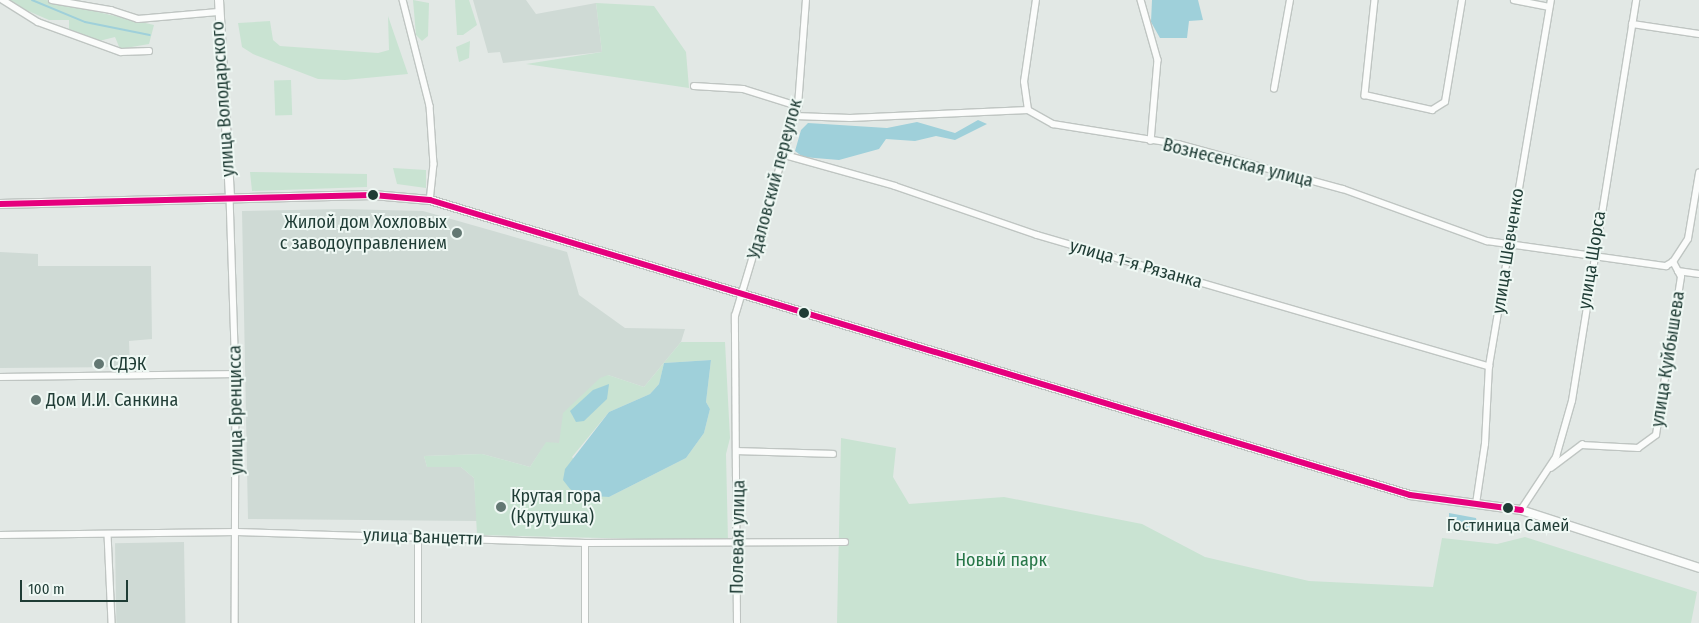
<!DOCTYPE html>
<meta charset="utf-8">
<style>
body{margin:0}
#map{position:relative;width:1699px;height:623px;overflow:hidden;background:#e2e8e5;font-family:"Fira Sans Condensed",sans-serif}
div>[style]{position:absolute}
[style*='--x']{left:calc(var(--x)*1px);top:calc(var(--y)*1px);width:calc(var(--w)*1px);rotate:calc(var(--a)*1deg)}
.built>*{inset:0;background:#cfdad5;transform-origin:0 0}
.green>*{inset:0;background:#c9e3d2;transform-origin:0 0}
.water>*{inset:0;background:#9fd0da}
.stream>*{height:2px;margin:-1px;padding:0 1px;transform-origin:1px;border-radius:1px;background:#9fd0da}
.roads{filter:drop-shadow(1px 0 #bfc5c2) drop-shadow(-1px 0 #bfc5c2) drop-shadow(0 1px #bfc5c2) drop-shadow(0 -1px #bfc5c2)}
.street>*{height:5.5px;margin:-2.75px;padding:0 2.75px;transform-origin:2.75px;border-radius:2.75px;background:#fbfcfb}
.secondary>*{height:8px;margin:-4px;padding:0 4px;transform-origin:4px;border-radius:4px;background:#fbfcfb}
.bus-1>*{height:6px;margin:-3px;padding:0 3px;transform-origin:3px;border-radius:3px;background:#e5007d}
.dots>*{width:14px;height:14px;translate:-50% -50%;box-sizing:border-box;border:2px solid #eff8f4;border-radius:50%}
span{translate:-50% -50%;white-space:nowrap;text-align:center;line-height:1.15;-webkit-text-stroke:4px #eff8f4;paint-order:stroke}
.bus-label{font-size:17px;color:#1f3c35}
.street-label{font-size:18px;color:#1f3c35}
.poi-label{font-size:18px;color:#1f3c35}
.right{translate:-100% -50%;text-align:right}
.left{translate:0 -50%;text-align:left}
.park-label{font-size:18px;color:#267647}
.scale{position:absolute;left:20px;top:580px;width:108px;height:22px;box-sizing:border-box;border:2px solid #1f3c35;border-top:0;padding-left:6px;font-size:15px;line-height:18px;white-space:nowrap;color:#1f3c35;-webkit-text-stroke:4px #eff8f4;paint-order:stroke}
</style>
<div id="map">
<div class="built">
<i style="clip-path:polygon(473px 0,526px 0,536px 14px,596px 3px,602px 52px,503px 63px,500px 52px,488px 53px)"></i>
<i style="clip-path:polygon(342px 209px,423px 211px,567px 252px,579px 295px,625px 328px,685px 329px,681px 342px,644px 387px,608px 375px,559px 443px,546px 443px,530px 467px,482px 454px,424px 456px,427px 467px,461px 467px,474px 478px,477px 521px,248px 519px,242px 211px)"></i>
<i style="clip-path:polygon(0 252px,38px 254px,38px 266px,151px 266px,152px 339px,129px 341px,130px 367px,0 368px)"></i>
<i style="left:184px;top:542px;width:81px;height:69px;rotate:89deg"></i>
</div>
<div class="green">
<i style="clip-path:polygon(3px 0,46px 0,154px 25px,149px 44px,120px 49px,115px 37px,99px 41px,69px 32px,69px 20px,49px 20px)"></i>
<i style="clip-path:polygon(413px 0,429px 3px,428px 36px,422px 41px,416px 35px)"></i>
<i style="clip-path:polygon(455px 0,469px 0,477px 25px,463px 35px,457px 35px)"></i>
<i style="clip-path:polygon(596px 3px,654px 6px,686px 52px,689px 88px,526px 64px,602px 52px)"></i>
<i style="clip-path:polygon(388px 16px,408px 74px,345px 80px,318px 79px,253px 54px,242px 47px,238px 23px,270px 21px,273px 40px,280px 46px,378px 53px,389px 50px)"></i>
<i style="clip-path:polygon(470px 41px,469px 58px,459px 62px,456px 47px)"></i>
<i style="left:291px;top:80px;width:35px;height:17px;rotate:88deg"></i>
<i style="clip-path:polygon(393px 168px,426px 170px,426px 188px,397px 184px)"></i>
<i style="clip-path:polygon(250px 172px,367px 174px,367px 187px,252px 191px)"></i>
<i style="clip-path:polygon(evenodd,681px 342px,725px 342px,730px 438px,726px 454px,728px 541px,477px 535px,474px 478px,461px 467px,427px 467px,424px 456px,482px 454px,530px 467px,546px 442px,559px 443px,563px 413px,600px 378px,608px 375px,644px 387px,681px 342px,711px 360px,706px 402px,710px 409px,704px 433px,686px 458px,609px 497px,598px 494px,572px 457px,609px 412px,650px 394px,659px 384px,664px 363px,711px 360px)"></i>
<i style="clip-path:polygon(841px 438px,896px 448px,893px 477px,909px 504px,1004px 497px,1142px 524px,1205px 557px,1309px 581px,1433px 587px,1442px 538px,1497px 544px,1525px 537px,1697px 592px,1691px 623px,837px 623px)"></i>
</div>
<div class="water">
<i style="clip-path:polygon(1152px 0,1198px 0,1203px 20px,1189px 21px,1187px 38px,1160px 38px,1151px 22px)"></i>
<i style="clip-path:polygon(978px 120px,987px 124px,955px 140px,936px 136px,915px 141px,886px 139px,879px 149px,839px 160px,803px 157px,795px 151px,801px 130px,808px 123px,887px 128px,917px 122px,955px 133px)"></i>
<i style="clip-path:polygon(711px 360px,706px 402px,710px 409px,704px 433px,686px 458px,609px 497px,579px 495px,570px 489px,563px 480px,565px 469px,609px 412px,650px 394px,659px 384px,664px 363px)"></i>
<i style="clip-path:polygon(609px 384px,607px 399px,584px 421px,576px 422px,570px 411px,593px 390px)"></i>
<i style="clip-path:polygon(1449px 513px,1476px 518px,1479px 533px,1449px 530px)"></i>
</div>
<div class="stream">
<i style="--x:32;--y:0;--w:57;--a:22.5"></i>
<i style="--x:85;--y:22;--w:66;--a:11.3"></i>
</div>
<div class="roads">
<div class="street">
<i style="--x:3;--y:0;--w:41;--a:32.2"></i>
<i style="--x:38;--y:22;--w:88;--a:19.9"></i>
<i style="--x:121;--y:52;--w:28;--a:-2"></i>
<i style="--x:52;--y:0;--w:60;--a:9.6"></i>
<i style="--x:111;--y:10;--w:28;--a:18"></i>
<i style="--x:138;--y:19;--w:80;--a:-5"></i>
<i style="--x:403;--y:0;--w:109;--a:75.7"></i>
<i style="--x:430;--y:106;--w:58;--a:86.1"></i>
<i style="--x:434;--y:164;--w:36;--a:96"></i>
<i style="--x:1141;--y:0;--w:62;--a:74.2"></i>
<i style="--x:1158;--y:60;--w:81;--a:94.9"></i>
<i style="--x:1375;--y:0;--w:96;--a:96"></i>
<i style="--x:1365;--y:95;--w:69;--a:12.6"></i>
<i style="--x:1432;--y:110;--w:15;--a:-32"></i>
<i style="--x:1445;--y:102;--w:103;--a:-80.5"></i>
<i style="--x:1514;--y:0;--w:36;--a:11"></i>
<i style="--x:1632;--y:24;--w:68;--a:8.5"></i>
<i style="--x:694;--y:86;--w:49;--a:3.5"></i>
<i style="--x:743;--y:89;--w:58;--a:17.2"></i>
<i style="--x:1274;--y:89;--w:90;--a:-79.8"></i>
<i style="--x:1028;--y:110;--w:28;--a:-98"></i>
<i style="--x:1024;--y:82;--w:83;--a:-81.7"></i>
<i style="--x:795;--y:116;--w:55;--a:2.1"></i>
<i style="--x:850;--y:118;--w:178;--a:-2.6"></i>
<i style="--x:1028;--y:110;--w:29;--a:29"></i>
<i style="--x:1053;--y:124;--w:127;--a:9.1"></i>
<i style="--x:1178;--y:144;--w:171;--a:15.3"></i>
<i style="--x:1343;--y:189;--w:153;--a:19.9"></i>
<i style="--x:1487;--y:241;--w:181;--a:8"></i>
<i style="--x:1666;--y:266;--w:8;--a:-30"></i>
<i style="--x:785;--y:155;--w:114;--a:15.7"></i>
<i style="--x:895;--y:186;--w:150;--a:19"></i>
<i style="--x:1037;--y:235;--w:471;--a:16.2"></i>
<i style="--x:230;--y:197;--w:177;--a:88.1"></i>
<i style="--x:236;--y:374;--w:249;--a:90.2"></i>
<i style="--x:1678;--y:271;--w:21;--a:8"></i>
<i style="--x:0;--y:377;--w:236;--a:-0.7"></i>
<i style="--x:738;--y:451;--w:95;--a:1.8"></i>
<i style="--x:1551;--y:468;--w:39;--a:-37"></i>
<i style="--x:1582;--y:445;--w:56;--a:3.1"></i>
<i style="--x:1638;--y:448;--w:22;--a:-36"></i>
<i style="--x:1656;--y:435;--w:160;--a:-81"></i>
<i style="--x:1681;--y:277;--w:17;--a:-118"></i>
<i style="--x:1673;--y:262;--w:27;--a:-57"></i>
<i style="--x:1688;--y:239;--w:67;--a:-80.5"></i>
<i style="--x:1476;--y:504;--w:61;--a:-81.5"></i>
<i style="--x:1485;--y:444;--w:78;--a:-87.1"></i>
<i style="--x:1489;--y:366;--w:371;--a:-80.4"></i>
<i style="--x:1521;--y:510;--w:64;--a:-56.6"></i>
<i style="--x:1556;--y:457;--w:58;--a:-74.1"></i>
<i style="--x:1572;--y:401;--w:406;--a:-80.9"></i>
<i style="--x:108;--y:534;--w:89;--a:87.4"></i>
<i style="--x:0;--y:535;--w:237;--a:-0.7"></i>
<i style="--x:237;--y:532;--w:348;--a:1.8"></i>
<i style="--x:585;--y:543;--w:260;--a:-0.2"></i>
<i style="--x:418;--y:623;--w:87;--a:-90"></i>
<i style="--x:585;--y:623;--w:80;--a:-90"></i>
<i style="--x:737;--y:623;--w:307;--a:-90.4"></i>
<i style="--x:735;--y:316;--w:219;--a:-73.3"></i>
<i style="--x:798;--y:106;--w:106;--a:-85.7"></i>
</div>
<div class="secondary">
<i style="--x:219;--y:0;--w:197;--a:86.8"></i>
<i style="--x:0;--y:204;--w:373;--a:-1.4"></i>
<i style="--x:373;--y:195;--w:57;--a:5"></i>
<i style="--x:430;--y:200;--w:1023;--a:16.75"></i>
<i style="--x:1410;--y:495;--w:112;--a:7.7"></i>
<i style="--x:1521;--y:510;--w:187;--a:18"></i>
</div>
</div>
<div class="bus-1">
<i style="--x:0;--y:204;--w:373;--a:-1.4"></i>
<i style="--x:373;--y:195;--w:57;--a:5"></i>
<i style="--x:430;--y:200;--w:1023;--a:16.75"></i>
<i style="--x:1410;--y:495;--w:112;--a:7.7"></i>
</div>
<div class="dots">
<i style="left:373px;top:195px;background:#1f3c35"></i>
<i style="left:457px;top:233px;background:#637873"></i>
<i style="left:804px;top:313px;background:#1f3c35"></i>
<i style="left:99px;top:364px;background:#637873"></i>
<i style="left:36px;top:400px;background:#637873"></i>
<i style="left:501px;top:507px;background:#637873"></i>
<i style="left:1508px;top:508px;background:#1f3c35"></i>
</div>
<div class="bus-label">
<span style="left:1508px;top:526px">Гостиница Самей</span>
</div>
<div class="street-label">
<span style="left:223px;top:99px;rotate:-94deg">улица Володарского</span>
<span style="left:1238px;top:163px;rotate:14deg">Вознесенская улица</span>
<span style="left:775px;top:179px;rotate:-75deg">Удаловский переулок</span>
<span style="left:1508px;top:251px;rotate:-81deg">улица Шевченко</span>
<span style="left:1592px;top:260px;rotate:-81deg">улица Щорса</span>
<span style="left:1136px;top:264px;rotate:16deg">улица 1-я Рязанка</span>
<span style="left:1668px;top:359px;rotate:-81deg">улица Куйбышева</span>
<span style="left:236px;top:410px;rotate:-91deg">улица Бренцисса</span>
<span style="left:423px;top:537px;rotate:2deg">улица Ванцетти</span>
<span style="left:738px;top:537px;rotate:-89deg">Полевая улица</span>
</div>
<div class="poi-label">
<span class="right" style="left:447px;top:233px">Жилой дом Хохловых<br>с заводоуправлением</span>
<span class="left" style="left:109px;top:364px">СДЭК</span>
<span class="left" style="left:46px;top:400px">Дом И.И. Санкина</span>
<span class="left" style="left:511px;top:507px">Крутая гора<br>(Крутушка)</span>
</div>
<div class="park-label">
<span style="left:1001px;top:560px">Новый парк</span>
</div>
<div class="scale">100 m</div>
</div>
